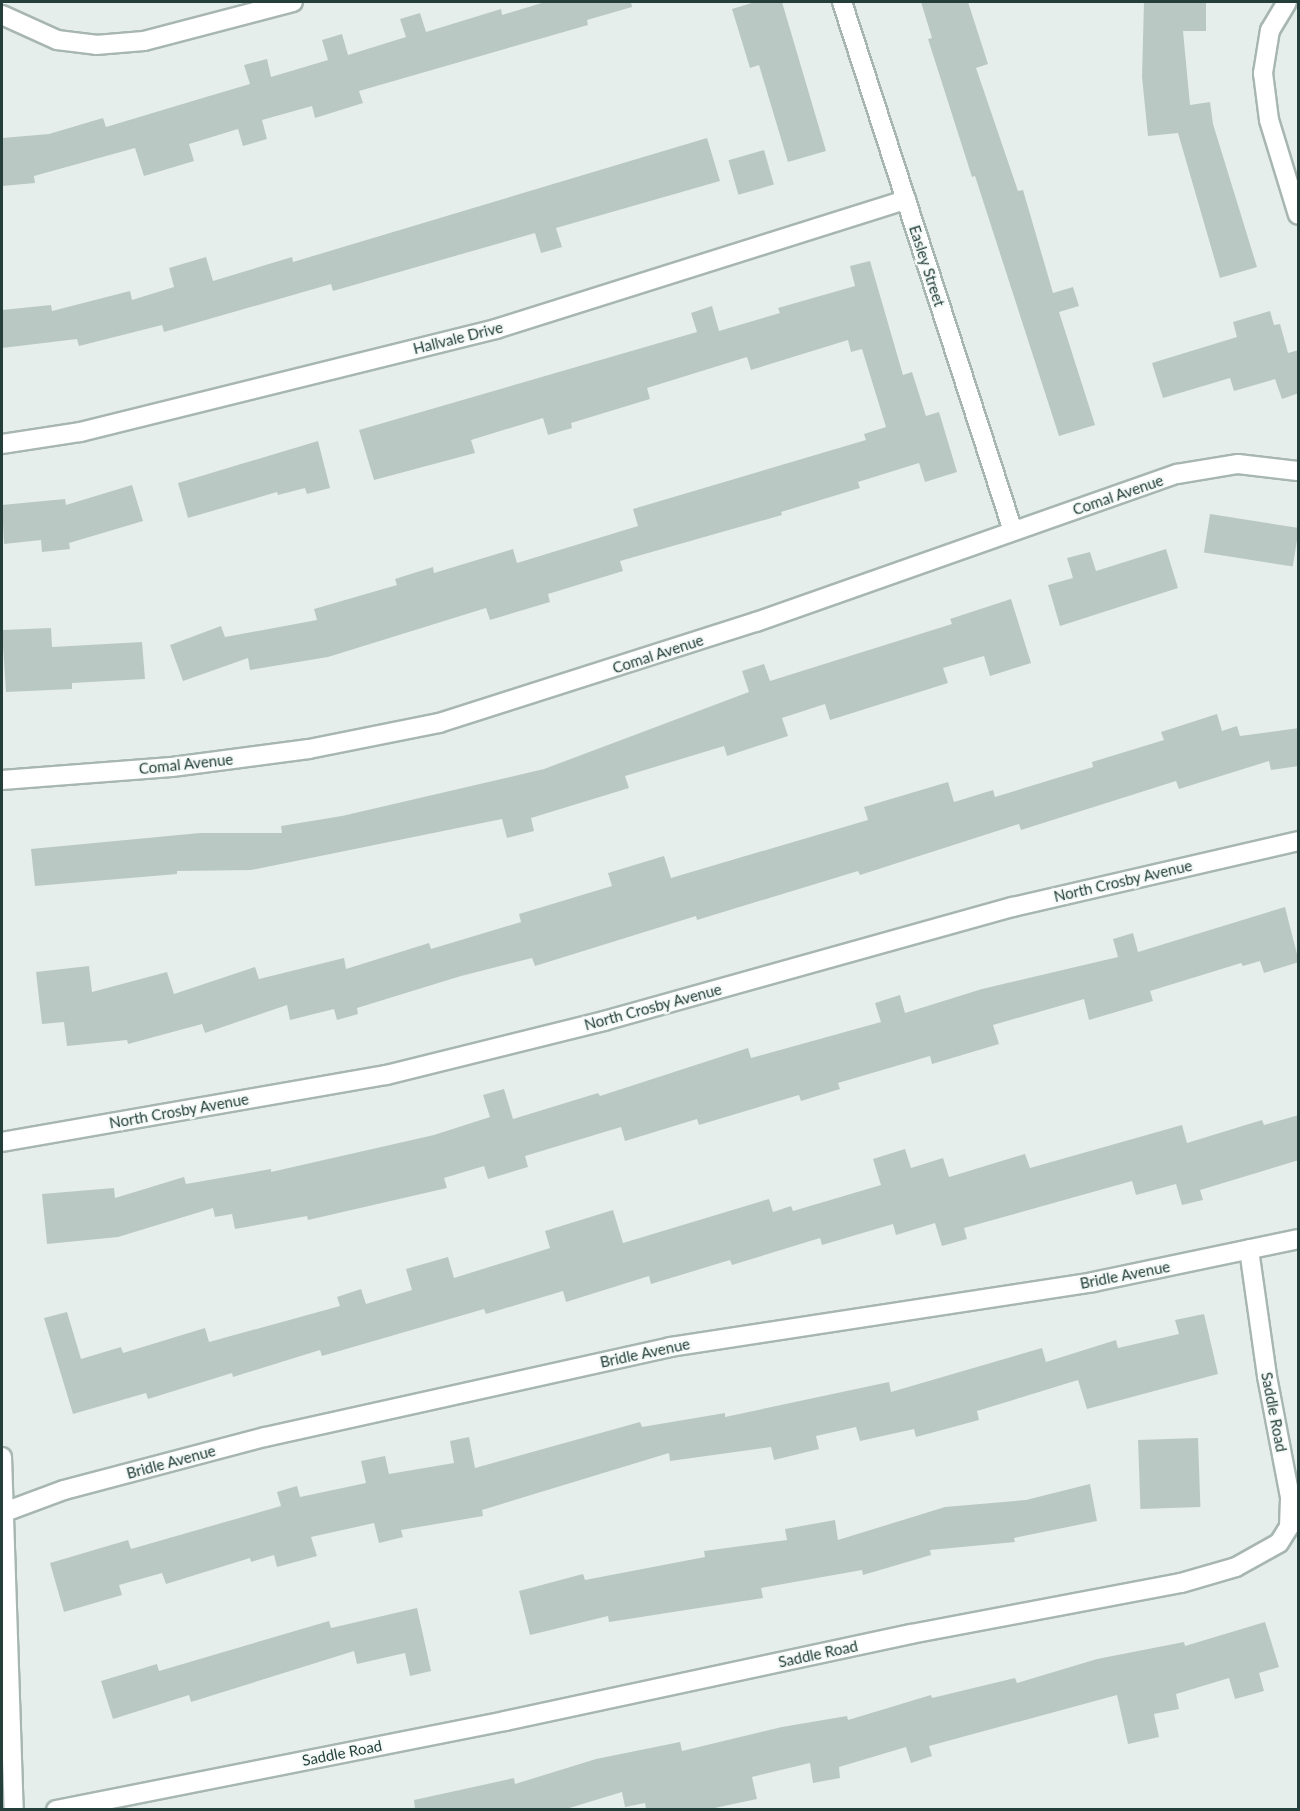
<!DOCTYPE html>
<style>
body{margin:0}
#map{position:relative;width:1300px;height:1811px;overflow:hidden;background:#e5eeea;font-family:Lato,sans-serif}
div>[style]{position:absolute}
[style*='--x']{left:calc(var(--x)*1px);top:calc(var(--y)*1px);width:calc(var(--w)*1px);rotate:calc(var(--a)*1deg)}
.building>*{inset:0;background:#bac8c3;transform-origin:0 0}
.roads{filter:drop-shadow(2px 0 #a7b6b1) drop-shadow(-2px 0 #a7b6b1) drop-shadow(0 2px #a7b6b1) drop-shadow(0 -2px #a7b6b1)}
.street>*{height:18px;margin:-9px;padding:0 9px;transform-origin:9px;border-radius:9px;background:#fff}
.secondary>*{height:18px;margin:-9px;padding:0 9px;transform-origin:9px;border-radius:9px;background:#fff}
span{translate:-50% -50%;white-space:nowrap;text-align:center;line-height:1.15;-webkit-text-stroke:4.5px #f5faf8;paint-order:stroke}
.street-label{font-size:15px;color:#243f39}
.frame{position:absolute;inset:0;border:3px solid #243f39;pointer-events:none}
</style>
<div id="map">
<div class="building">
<i style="clip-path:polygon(545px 2px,631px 2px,632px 7px,587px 20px,588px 25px,359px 91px,363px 103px,315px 118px,312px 106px,262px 120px,267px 139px,243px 146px,238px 129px,189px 144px,194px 161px,144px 176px,135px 148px,34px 176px,35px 183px,2px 186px,2px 138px,49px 134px,103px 118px,106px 127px,206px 97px,250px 84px,244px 65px,267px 59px,271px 77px,328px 60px,322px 40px,342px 34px,348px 55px,406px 37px,400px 19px,420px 13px,426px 32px,501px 9px,502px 15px)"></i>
<i style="clip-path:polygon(755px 2px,782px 2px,826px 151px,788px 162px,759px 65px,750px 68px,732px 9px)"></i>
<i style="clip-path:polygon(921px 2px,968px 2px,988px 64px,976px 68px,1018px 191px,1023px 190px,1053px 293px,1073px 287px,1079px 306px,1059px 312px,1095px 425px,1059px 436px,975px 176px,972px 177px,928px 39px,932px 38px)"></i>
<i style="clip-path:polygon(1144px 2px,1206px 2px,1206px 31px,1183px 31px,1190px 105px,1210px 102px,1213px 124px,1257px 267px,1220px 278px,1178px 133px,1148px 136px,1142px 77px)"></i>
<i style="clip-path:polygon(707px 138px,720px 181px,556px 228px,562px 247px,541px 253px,535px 233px,333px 291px,331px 284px,164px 332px,162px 325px,79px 346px,77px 339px,2px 348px,2px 310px,51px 305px,52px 311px,130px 291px,132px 300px,174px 287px,169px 268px,206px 257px,213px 281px,292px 257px,293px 262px)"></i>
<i style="left:764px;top:150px;width:36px;height:37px;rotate:74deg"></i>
<i style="clip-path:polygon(870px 261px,903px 375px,912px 372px,926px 416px,939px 412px,957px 472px,925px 482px,919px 463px,858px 482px,860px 488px,781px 512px,782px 515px,620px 561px,623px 571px,548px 594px,550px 602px,490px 620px,486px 608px,328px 657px,250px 670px,248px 658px,183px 681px,170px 645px,221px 626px,225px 637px,317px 620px,314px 609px,397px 585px,395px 579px,433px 567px,434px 573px,513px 549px,517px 563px,638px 526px,633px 509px,866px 440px,864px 434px,886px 427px,862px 349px,851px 352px,848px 340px,751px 370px,747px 357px,647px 388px,650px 399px,571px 423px,572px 428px,548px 435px,543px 418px,471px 440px,475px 453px,374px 480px,359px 430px,697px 332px,691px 313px,712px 306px,719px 331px,780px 313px,778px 308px,855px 286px,850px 266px)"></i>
<i style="clip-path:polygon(1270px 311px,1274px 325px,1280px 324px,1288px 353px,1299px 350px,1299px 393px,1282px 399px,1275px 379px,1234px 391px,1230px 378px,1163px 398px,1152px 363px,1237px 337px,1233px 322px)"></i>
<i style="clip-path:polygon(318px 441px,330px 488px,307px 494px,305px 488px,278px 495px,277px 492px,188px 518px,178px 483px)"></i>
<i style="clip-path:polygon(132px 485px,143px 521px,69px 543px,70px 549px,42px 552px,41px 540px,4px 544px,2px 505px,65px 499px,66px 505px)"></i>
<i style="left:1210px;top:514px;width:90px;height:39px;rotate:9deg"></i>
<i style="clip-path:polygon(1166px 549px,1178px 588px,1060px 626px,1048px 585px,1073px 578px,1067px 558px,1090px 552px,1096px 571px)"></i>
<i style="clip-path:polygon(1011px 599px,1031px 663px,990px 676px,984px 656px,943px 668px,948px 683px,830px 720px,825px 704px,782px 718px,788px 736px,727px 756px,724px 746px,625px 776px,629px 788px,531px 818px,534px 831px,507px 838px,502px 819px,251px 870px,177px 871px,177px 874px,35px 886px,31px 849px,200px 833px,282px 833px,281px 826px,342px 816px,544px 769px,749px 692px,742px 671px,764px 664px,770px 681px,952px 624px,950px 619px)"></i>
<i style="clip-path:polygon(51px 628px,52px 647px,142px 642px,145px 679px,72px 683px,72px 689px,6px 692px,2px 630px)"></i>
<i style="clip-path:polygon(1217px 714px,1222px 731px,1237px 726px,1240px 736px,1299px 728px,1299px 766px,1271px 770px,1269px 761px,1179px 789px,1176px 781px,1021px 830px,1019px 824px,860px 875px,858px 871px,697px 920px,696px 916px,535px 966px,532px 958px,461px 976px,357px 1008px,358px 1014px,337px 1020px,334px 1009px,290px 1020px,287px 1005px,205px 1033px,202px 1024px,128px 1044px,127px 1040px,67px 1046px,64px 1022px,42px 1024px,36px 972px,89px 966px,92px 992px,167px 972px,174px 994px,255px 967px,259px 979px,344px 958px,346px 969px,429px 943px,431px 949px,521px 922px,519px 914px,612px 886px,608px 873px,664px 856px,671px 878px,868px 820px,864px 807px,948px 782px,954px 802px,993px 790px,995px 797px,1093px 767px,1092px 762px,1164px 740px,1161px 732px)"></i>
<i style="clip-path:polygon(1285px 907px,1299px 962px,1264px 973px,1260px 961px,1243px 966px,1241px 963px,1150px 991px,1153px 1001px,1089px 1020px,1084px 999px,993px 1025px,999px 1044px,932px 1064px,930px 1056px,838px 1083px,840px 1089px,801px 1101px,799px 1095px,699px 1125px,697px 1119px,625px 1141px,621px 1127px,525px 1156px,528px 1167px,488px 1179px,484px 1166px,444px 1178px,447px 1188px,308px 1220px,307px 1216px,235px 1229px,232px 1214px,215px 1217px,213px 1208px,118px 1237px,47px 1244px,42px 1194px,114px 1188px,115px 1198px,184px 1177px,186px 1184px,271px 1169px,271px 1172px,434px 1135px,490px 1117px,483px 1095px,504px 1089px,513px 1119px,598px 1093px,600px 1096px,748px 1048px,751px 1058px,881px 1022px,875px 1003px,900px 995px,905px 1013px,982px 989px,1118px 957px,1113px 939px,1133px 933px,1138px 952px)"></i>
<i style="clip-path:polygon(1299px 1115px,1299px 1160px,1200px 1190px,1203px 1200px,1182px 1205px,1176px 1184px,1136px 1195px,1132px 1181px,964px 1228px,967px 1239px,942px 1246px,935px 1223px,896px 1235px,893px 1224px,822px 1245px,820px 1238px,732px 1265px,730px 1260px,651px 1284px,649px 1276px,566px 1302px,563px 1291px,486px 1314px,484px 1309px,322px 1356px,320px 1350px,233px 1377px,232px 1373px,148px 1399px,146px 1393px,73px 1414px,44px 1318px,67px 1312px,81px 1359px,121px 1347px,123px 1353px,205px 1328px,209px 1342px,340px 1306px,337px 1297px,361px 1289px,366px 1304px,412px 1290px,406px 1269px,448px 1257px,454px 1278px,550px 1248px,545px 1231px,613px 1210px,623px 1243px,769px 1199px,773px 1212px,791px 1206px,793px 1211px,881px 1185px,873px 1159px,905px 1149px,911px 1168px,943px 1158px,949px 1177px,1025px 1154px,1030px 1168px,1182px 1125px,1187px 1143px,1262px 1120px,1264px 1125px)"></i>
<i style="clip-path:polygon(1204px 1314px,1218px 1374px,1087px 1409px,1078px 1380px,977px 1411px,979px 1420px,916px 1437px,914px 1429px,860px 1441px,856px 1427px,816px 1436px,819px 1449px,774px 1460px,771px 1447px,670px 1461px,669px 1453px,482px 1510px,483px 1516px,401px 1530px,403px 1537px,379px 1543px,374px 1523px,311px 1537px,317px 1556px,277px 1567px,274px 1555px,251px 1562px,250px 1558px,166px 1584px,162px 1573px,119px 1585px,122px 1595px,64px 1612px,50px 1563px,128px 1540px,131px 1549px,281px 1506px,277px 1492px,297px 1486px,300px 1497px,366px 1483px,361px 1461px,385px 1456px,389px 1474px,454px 1463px,450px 1441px,469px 1437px,475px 1468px,640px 1422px,642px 1427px,725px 1413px,725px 1417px,889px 1382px,891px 1392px,1042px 1348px,1046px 1362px,1116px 1340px,1118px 1348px,1179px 1334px,1175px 1320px)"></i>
<i style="left:1198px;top:1438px;width:69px;height:60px;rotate:88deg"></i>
<i style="clip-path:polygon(1090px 1484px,1097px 1521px,1014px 1538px,1015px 1542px,930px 1550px,931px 1555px,863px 1575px,862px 1570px,761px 1588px,763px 1598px,609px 1622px,608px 1616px,530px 1635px,519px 1591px,583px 1574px,585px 1580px,705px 1557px,704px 1551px,787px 1540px,785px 1529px,835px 1520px,838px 1540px,945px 1507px,1026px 1500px)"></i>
<i style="clip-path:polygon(417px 1608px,431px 1671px,410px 1676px,405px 1653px,357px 1664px,354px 1651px,191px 1702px,189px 1695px,113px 1719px,101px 1681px,157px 1664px,159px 1671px,329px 1621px,331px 1628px)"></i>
<i style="clip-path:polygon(1265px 1622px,1279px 1667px,1259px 1673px,1264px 1691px,1235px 1699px,1229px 1678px,1176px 1694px,1179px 1709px,1154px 1714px,1159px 1737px,1128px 1744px,1117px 1695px,929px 1746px,932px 1756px,911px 1763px,906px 1747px,839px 1767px,840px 1778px,813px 1783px,810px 1763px,752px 1777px,757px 1799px,710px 1809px,646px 1809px,645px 1803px,625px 1807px,622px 1792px,566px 1809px,415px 1809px,414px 1800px,514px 1778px,515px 1784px,596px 1759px,680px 1742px,682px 1751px,782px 1727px,847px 1716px,848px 1720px,931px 1695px,932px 1698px,1015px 1678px,1017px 1683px,1097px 1659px,1184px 1642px,1185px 1646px)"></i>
</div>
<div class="roads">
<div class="street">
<i style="--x:842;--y:2;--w:556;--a:72.09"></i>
<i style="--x:1287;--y:2;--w:33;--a:121"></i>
<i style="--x:1270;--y:30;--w:44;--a:99.2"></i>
<i style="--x:1263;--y:73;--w:47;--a:82.7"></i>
<i style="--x:1269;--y:120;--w:99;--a:73"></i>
<i style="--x:2;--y:444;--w:79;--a:-8.7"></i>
<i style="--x:80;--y:432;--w:429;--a:-13.9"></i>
<i style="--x:496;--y:329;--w:430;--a:-17.5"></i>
<i style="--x:2;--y:780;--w:170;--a:-4.4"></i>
<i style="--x:172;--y:767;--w:138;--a:-7.5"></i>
<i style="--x:309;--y:749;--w:133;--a:-11.3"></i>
<i style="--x:439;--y:723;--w:333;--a:-17.7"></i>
<i style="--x:756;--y:622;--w:446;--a:-19.4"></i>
<i style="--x:1177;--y:474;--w:62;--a:-9.3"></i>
<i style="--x:1238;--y:464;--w:60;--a:6.7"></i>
<i style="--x:2;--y:1142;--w:390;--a:-9.9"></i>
<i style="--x:386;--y:1075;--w:225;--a:-13.9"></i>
<i style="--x:604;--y:1021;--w:425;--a:-15.6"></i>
<i style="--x:1013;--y:907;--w:293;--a:-13"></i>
<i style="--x:2;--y:1513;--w:66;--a:-20.4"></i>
<i style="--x:64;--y:1490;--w:208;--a:-14.8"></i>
<i style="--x:265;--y:1437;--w:415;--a:-12.5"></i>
<i style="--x:670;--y:1347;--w:428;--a:-8.7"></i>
<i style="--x:1093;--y:1282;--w:209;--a:-11.8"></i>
<i style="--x:56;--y:1810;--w:458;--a:-11.2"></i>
<i style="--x:505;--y:1721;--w:415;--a:-12.1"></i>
<i style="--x:911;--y:1634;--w:275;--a:-10.7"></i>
<i style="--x:1181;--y:1583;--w:57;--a:-16.2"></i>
<i style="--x:1236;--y:1567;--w:49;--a:-29.2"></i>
<i style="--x:1279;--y:1543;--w:19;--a:-58"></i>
<i style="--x:1289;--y:1527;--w:30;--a:-88"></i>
<i style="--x:1290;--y:1497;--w:123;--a:-100.8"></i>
<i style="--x:1267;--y:1376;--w:128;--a:-98.1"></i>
</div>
<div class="secondary">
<i style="--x:2;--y:15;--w:60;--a:24.4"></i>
<i style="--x:57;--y:40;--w:39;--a:7"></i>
<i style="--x:96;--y:45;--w:48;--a:-4.8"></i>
<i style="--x:144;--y:41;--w:154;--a:-14.7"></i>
<i style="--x:2;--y:1457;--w:353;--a:88.1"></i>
</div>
</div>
<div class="street-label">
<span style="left:927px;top:266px;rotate:72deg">Easley Street</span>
<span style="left:458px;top:338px;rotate:-14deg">Hallvale Drive</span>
<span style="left:1118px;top:495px;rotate:-19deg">Comal Avenue</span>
<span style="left:658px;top:654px;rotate:-18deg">Comal Avenue</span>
<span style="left:186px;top:764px;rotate:-6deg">Comal Avenue</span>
<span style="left:1123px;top:881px;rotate:-13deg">North Crosby Avenue</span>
<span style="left:653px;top:1007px;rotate:-15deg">North Crosby Avenue</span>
<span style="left:179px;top:1111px;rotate:-10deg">North Crosby Avenue</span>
<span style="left:1125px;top:1275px;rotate:-11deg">Bridle Avenue</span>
<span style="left:645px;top:1353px;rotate:-12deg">Bridle Avenue</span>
<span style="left:1274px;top:1412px;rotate:79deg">Saddle Road</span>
<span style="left:171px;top:1462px;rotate:-15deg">Bridle Avenue</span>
<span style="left:818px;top:1654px;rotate:-12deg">Saddle Road</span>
<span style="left:342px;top:1753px;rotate:-11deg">Saddle Road</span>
</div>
<div class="frame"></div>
</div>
